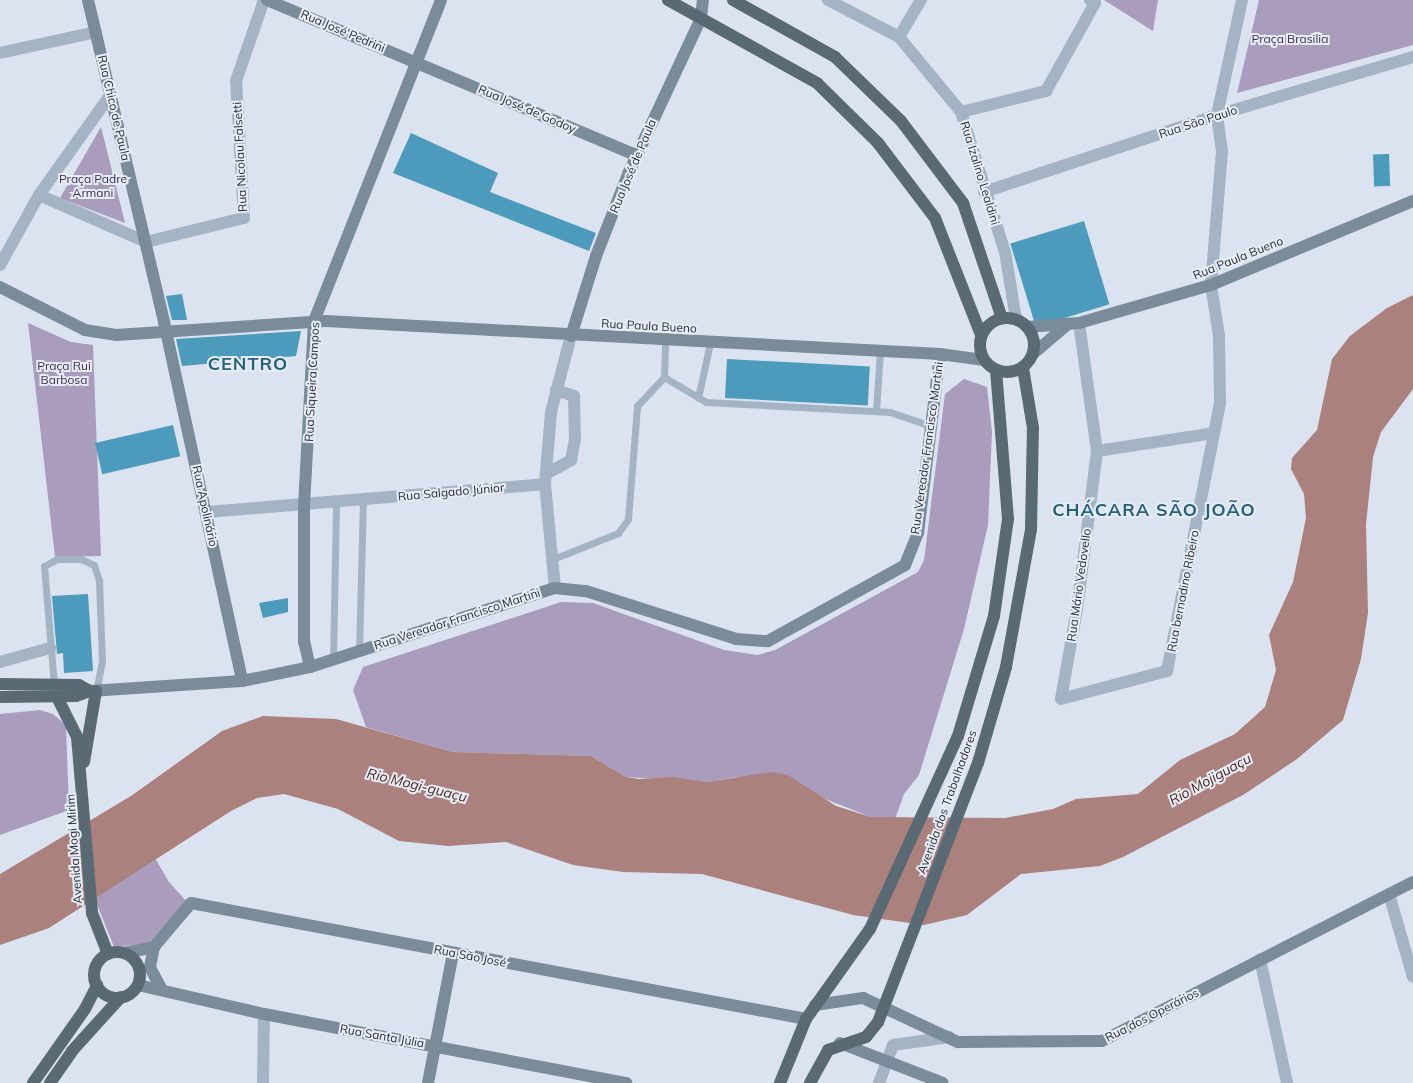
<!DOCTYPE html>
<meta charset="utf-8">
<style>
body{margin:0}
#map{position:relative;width:1413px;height:1083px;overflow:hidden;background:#dbe3f0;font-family:Mulish,sans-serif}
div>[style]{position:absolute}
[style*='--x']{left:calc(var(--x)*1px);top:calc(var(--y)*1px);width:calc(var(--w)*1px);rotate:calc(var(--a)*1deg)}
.green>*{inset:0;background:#aa9cbd}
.water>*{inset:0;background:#aa817c}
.building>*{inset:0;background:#4c9abc;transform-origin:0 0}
.lane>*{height:7px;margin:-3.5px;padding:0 3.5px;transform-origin:3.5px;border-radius:3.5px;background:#a5b4c4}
.street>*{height:12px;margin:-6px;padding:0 6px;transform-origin:6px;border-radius:6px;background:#a5b4c4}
.secondary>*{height:12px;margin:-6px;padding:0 6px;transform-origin:6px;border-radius:6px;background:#7a8c9a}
.primary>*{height:12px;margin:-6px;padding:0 6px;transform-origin:6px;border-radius:6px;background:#5a6a75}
.primary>.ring{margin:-6px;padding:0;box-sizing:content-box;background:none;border:12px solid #5a6a75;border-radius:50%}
span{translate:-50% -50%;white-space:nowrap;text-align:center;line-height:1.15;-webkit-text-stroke:4px #e7edf8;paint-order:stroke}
.street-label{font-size:12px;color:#282f34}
.park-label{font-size:12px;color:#3c2d50}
.water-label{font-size:14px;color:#522720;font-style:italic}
.district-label{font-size:18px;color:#27627d;font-weight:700;letter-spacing:1px}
</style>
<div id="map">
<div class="green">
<i style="clip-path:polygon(1104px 0,1158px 0,1153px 31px)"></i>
<i style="clip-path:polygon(1259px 0,1413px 0,1413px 45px,1237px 93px)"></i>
<i style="clip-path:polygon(101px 127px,125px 223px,60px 198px)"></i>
<i style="clip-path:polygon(28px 323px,71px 342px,93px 345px,101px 556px,55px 557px)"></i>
<i style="clip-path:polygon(964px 379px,987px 387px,992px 432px,988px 525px,964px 629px,919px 775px,904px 794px,895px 819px,871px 817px,815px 795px,735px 777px,707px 782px,626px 777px,591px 756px,453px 752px,366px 727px,353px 690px,363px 667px,561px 602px,593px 603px,724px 650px,758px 655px,775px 650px,918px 572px,924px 560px,945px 394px)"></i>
<i style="clip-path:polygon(40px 710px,53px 714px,66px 725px,69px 810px,0 835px,0 714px)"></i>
<i style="clip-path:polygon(155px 858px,169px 882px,188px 903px,152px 943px,114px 947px,94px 897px)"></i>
</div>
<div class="water">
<i style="clip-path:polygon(1413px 295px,1413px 389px,1381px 432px,1373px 457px,1366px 524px,1368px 613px,1361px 659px,1343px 720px,1297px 759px,1243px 795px,1123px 857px,1100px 866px,1021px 874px,967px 915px,924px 925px,853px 915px,702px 874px,623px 872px,573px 865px,506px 842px,448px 846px,399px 841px,338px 809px,284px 794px,257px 798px,231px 811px,49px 928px,0 945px,0 874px,131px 796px,222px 731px,263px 716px,336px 719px,453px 752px,591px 756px,626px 777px,639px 779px,673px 777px,707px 782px,771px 772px,788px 775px,836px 806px,871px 817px,1005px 818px,1053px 809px,1076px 799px,1138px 794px,1180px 760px,1235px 734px,1265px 707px,1276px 670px,1269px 635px,1293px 582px,1306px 518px,1304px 494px,1291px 469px,1292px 458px,1317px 430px,1332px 359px,1350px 336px,1387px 308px)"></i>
</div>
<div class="building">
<i style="clip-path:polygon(411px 133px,498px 173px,490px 192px,596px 233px,589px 251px,393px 173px)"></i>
<i style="left:1389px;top:154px;width:32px;height:16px;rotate:88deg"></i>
<i style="left:1084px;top:221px;width:87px;height:77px;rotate:73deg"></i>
<i style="clip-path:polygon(182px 294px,187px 320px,172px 320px,166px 296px)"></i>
<i style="clip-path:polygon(301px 331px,296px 356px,182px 366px,176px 339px)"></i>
<i style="left:727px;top:359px;width:143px;height:39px;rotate:3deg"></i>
<i style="left:173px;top:425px;width:32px;height:80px;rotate:77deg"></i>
<i style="clip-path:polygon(88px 594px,93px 671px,64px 673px,63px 653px,57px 654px,52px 596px)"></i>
<i style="clip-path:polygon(288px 598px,288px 612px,263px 618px,259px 603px)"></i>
</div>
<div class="lane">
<i style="--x:664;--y:377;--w:49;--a:30.8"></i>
<i style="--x:706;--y:402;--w:184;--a:3.1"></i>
<i style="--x:890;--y:412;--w:43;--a:18.9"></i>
<i style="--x:698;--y:398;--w:56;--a:-77.7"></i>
<i style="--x:876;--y:411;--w:60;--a:-86.2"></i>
<i style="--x:553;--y:559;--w:70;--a:-21.8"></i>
<i style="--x:618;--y:533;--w:17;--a:-54"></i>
<i style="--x:628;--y:519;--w:113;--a:-85.4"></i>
<i style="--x:637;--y:406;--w:40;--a:-47"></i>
<i style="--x:664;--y:377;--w:36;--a:-88"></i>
<i style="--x:359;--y:652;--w:152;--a:-88.5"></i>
<i style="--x:333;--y:661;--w:159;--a:-88.9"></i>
<i style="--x:54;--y:685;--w:119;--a:-94.8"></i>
<i style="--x:44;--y:566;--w:15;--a:-28"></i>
<i style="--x:57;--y:559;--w:24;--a:0"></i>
<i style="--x:81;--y:559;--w:14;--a:25"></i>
<i style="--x:94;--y:565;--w:16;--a:72"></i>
<i style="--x:99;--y:580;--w:81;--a:87.9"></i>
<i style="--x:102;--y:661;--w:31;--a:101"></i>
</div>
<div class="street">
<i style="--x:828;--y:0;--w:80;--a:27.5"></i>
<i style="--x:899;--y:37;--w:97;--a:50.4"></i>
<i style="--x:961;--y:112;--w:147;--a:72.6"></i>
<i style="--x:1005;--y:252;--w:68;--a:80.7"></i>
<i style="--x:899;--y:37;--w:43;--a:-59.3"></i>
<i style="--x:0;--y:53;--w:98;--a:-12.3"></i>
<i style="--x:961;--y:112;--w:88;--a:-13.9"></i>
<i style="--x:1046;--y:91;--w:101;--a:-60.9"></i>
<i style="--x:1095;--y:3;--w:6;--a:-149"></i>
<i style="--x:984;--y:192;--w:245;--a:-18.3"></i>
<i style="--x:1217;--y:115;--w:204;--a:-16.5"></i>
<i style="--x:39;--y:195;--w:117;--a:23.7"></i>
<i style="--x:146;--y:242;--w:101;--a:-13.8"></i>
<i style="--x:244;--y:218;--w:137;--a:-93.3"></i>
<i style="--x:236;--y:81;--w:86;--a:-70.9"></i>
<i style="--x:0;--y:265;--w:80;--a:-60.9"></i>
<i style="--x:39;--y:195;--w:124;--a:-54.5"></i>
<i style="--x:1079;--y:323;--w:129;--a:82"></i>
<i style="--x:1097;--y:451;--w:159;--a:97.2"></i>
<i style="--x:1077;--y:609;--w:91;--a:100.1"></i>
<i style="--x:1061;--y:699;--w:110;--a:-14.8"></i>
<i style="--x:1167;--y:671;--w:273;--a:-78.8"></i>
<i style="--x:1220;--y:403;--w:67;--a:-90.9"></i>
<i style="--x:1219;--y:336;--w:52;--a:-98.9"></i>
<i style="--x:1211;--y:285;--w:134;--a:-85.3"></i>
<i style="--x:1222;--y:151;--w:36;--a:-98"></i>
<i style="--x:1217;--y:115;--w:118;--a:-77.7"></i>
<i style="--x:1097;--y:451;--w:118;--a:-8.7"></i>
<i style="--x:546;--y:474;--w:29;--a:-29"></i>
<i style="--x:571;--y:460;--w:21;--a:-79"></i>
<i style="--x:575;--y:439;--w:43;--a:-91.3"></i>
<i style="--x:574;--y:396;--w:19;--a:-162"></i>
<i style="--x:207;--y:512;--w:339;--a:-4.7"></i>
<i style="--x:555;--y:588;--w:104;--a:-95.5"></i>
<i style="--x:545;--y:484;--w:72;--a:-85.2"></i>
<i style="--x:551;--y:412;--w:79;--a:-75.3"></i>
<i style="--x:0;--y:662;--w:52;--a:-15.6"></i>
<i style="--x:1389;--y:894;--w:86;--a:73.9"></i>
<i style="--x:1260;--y:959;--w:127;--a:77.7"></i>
<i style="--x:263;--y:1083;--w:69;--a:-89.2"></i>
<i style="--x:879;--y:1083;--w:40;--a:-69.8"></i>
<i style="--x:893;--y:1045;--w:57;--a:-8.1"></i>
</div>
<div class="secondary">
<i style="--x:88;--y:0;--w:331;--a:76.7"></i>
<i style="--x:164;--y:322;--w:367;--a:77.7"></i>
<i style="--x:267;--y:0;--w:399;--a:22.8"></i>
<i style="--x:0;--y:287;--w:95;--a:26.8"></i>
<i style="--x:85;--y:330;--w:31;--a:9"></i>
<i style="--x:116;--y:335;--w:210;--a:-3.8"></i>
<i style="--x:326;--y:321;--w:615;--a:3.08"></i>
<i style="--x:940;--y:354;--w:43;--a:7.9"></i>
<i style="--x:1027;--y:327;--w:52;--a:-4.4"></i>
<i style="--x:1079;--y:323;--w:137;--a:-16.1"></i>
<i style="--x:1211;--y:285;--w:219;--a:-22.6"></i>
<i style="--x:571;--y:336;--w:84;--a:-72.6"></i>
<i style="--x:596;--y:256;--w:90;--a:-68.6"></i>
<i style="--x:629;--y:172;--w:170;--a:-64.9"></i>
<i style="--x:701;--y:18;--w:18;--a:-84"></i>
<i style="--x:1034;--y:353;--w:45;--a:-40.5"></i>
<i style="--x:310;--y:667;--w:26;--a:-103"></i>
<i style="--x:304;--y:642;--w:136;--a:-90"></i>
<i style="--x:304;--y:506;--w:185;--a:-86.9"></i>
<i style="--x:314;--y:321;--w:345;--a:-68.4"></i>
<i style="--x:90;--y:691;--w:152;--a:-3.8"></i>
<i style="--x:242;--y:681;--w:69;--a:-11.6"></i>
<i style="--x:310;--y:667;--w:257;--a:-17.9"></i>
<i style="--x:555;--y:588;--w:31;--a:6"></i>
<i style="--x:586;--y:591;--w:157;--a:17.7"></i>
<i style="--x:736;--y:639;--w:32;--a:4"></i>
<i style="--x:768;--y:641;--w:157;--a:-29"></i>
<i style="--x:905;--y:565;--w:35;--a:-68"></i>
<i style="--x:918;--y:533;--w:180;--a:-83"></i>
<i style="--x:124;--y:953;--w:31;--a:-11"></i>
<i style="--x:138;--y:985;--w:129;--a:13"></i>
<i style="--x:264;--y:1014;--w:369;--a:10.8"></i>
<i style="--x:162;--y:990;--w:26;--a:-118"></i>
<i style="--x:150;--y:967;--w:20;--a:-79"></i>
<i style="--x:154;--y:947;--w:57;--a:-49.9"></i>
<i style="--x:191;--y:903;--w:626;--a:10.68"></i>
<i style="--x:815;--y:1005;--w:49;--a:-8.3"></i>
<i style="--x:863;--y:998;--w:105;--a:24.9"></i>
<i style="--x:958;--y:1042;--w:144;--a:-0.4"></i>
<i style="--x:1102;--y:1041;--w:349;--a:-27.1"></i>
<i style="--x:840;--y:1043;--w:110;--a:21.2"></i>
<i style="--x:428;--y:1083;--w:132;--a:-79.1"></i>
</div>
<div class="primary">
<i style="--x:668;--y:0;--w:171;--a:29.1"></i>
<i style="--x:817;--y:83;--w:86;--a:44.5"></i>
<i style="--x:878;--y:143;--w:94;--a:52.8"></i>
<i style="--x:935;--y:218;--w:126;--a:68.5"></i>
<i style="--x:733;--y:0;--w:117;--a:29.2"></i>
<i style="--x:835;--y:57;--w:92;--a:44.1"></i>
<i style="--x:901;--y:121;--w:103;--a:52.9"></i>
<i style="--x:963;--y:203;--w:121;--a:71.3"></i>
<i class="ring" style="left:980px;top:318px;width:42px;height:42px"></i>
<i style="--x:0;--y:684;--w:79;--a:0.7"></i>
<i style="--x:79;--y:685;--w:13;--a:29"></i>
<i style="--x:0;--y:697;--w:76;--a:-0.8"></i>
<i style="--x:76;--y:696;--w:15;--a:-20"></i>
<i style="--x:57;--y:697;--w:45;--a:63.4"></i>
<i style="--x:77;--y:737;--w:177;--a:85.1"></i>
<i style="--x:92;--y:913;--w:44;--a:68.7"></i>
<i style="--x:84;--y:762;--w:72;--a:-80.4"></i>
<i class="ring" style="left:94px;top:952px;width:34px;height:34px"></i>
<i style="--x:33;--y:1083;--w:90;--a:-54.9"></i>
<i style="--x:85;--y:1009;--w:27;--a:-63"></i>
<i style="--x:50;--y:1083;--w:39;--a:-55"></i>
<i style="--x:72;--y:1051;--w:73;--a:-47.8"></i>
<i style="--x:780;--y:1083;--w:69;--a:-67.9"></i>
<i style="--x:806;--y:1019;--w:110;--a:-54.6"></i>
<i style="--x:870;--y:929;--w:212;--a:-65.5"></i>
<i style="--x:958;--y:736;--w:125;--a:-73.3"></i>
<i style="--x:994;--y:616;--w:98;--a:-81.8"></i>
<i style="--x:1008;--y:519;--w:148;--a:-94.6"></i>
<i style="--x:810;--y:1083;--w:38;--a:-61"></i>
<i style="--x:828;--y:1050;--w:40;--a:-18.9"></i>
<i style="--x:866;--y:1037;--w:19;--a:-51"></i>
<i style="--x:878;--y:1022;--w:278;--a:-68.9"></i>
<i style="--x:978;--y:763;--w:100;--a:-73.7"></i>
<i style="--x:1006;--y:667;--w:140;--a:-79.7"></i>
<i style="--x:1031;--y:529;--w:101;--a:-88.9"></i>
<i style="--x:1033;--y:428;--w:61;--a:-99.5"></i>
</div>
<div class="street-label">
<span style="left:343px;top:31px;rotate:23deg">Rua José Pedrini</span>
<span style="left:114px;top:108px;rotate:77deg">Rua Chico de Paula</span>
<span style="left:527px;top:109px;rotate:23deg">Rua José de Godoy</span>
<span style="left:1198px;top:122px;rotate:-18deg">Rua São Paulo</span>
<span style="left:240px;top:157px;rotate:-93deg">Rua Nicolau Falsetti</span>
<span style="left:633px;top:166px;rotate:-67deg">Rua José de Paula</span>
<span style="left:980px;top:173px;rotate:73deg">Rua Izalino Lealdini</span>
<span style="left:1238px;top:258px;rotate:-22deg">Rua Paula Bueno</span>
<span style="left:649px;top:326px;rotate:3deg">Rua Paula Bueno</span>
<span style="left:312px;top:382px;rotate:-87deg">Rua Siqueira Campos</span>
<span style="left:927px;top:448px;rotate:-82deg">Rua Vereador Francisco Martini</span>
<span style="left:451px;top:492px;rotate:-5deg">Rua Salgado Júnior</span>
<span style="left:205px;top:506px;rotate:78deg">Rua Apolinário</span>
<span style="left:1079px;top:585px;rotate:-82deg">Rua Mário Vedovello</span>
<span style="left:1183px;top:591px;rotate:-79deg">Rua bernadino Ribeiro</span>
<span style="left:457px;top:619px;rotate:-18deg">Rua Vereador Francisco Martini</span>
<span style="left:947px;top:802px;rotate:-70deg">Avenida dos Trabalhadores</span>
<span style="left:74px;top:849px;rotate:-94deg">Avenida Mogi Mirim</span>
<span style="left:470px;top:956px;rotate:11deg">Rua São José</span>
<span style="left:1152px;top:1015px;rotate:-27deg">Rua dos Operários</span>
<span style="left:382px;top:1036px;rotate:10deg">Rua Santa Júlia</span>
</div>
<div class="park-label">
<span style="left:1290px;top:39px">Praça Brasilia</span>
<span style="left:93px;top:186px">Praça Padre<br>Armani</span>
<span style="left:64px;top:373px">Praça Rui<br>Barbosa</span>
</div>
<div class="water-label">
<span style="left:1210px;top:779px;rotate:-29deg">Rio Mojiguaçu</span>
<span style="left:417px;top:785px;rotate:14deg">Rio Mogi-guaçu</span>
</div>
<div class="district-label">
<span style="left:248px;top:364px">CENTRO</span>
<span style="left:1154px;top:510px">CHÁCARA SÃO JOÃO</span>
</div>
</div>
